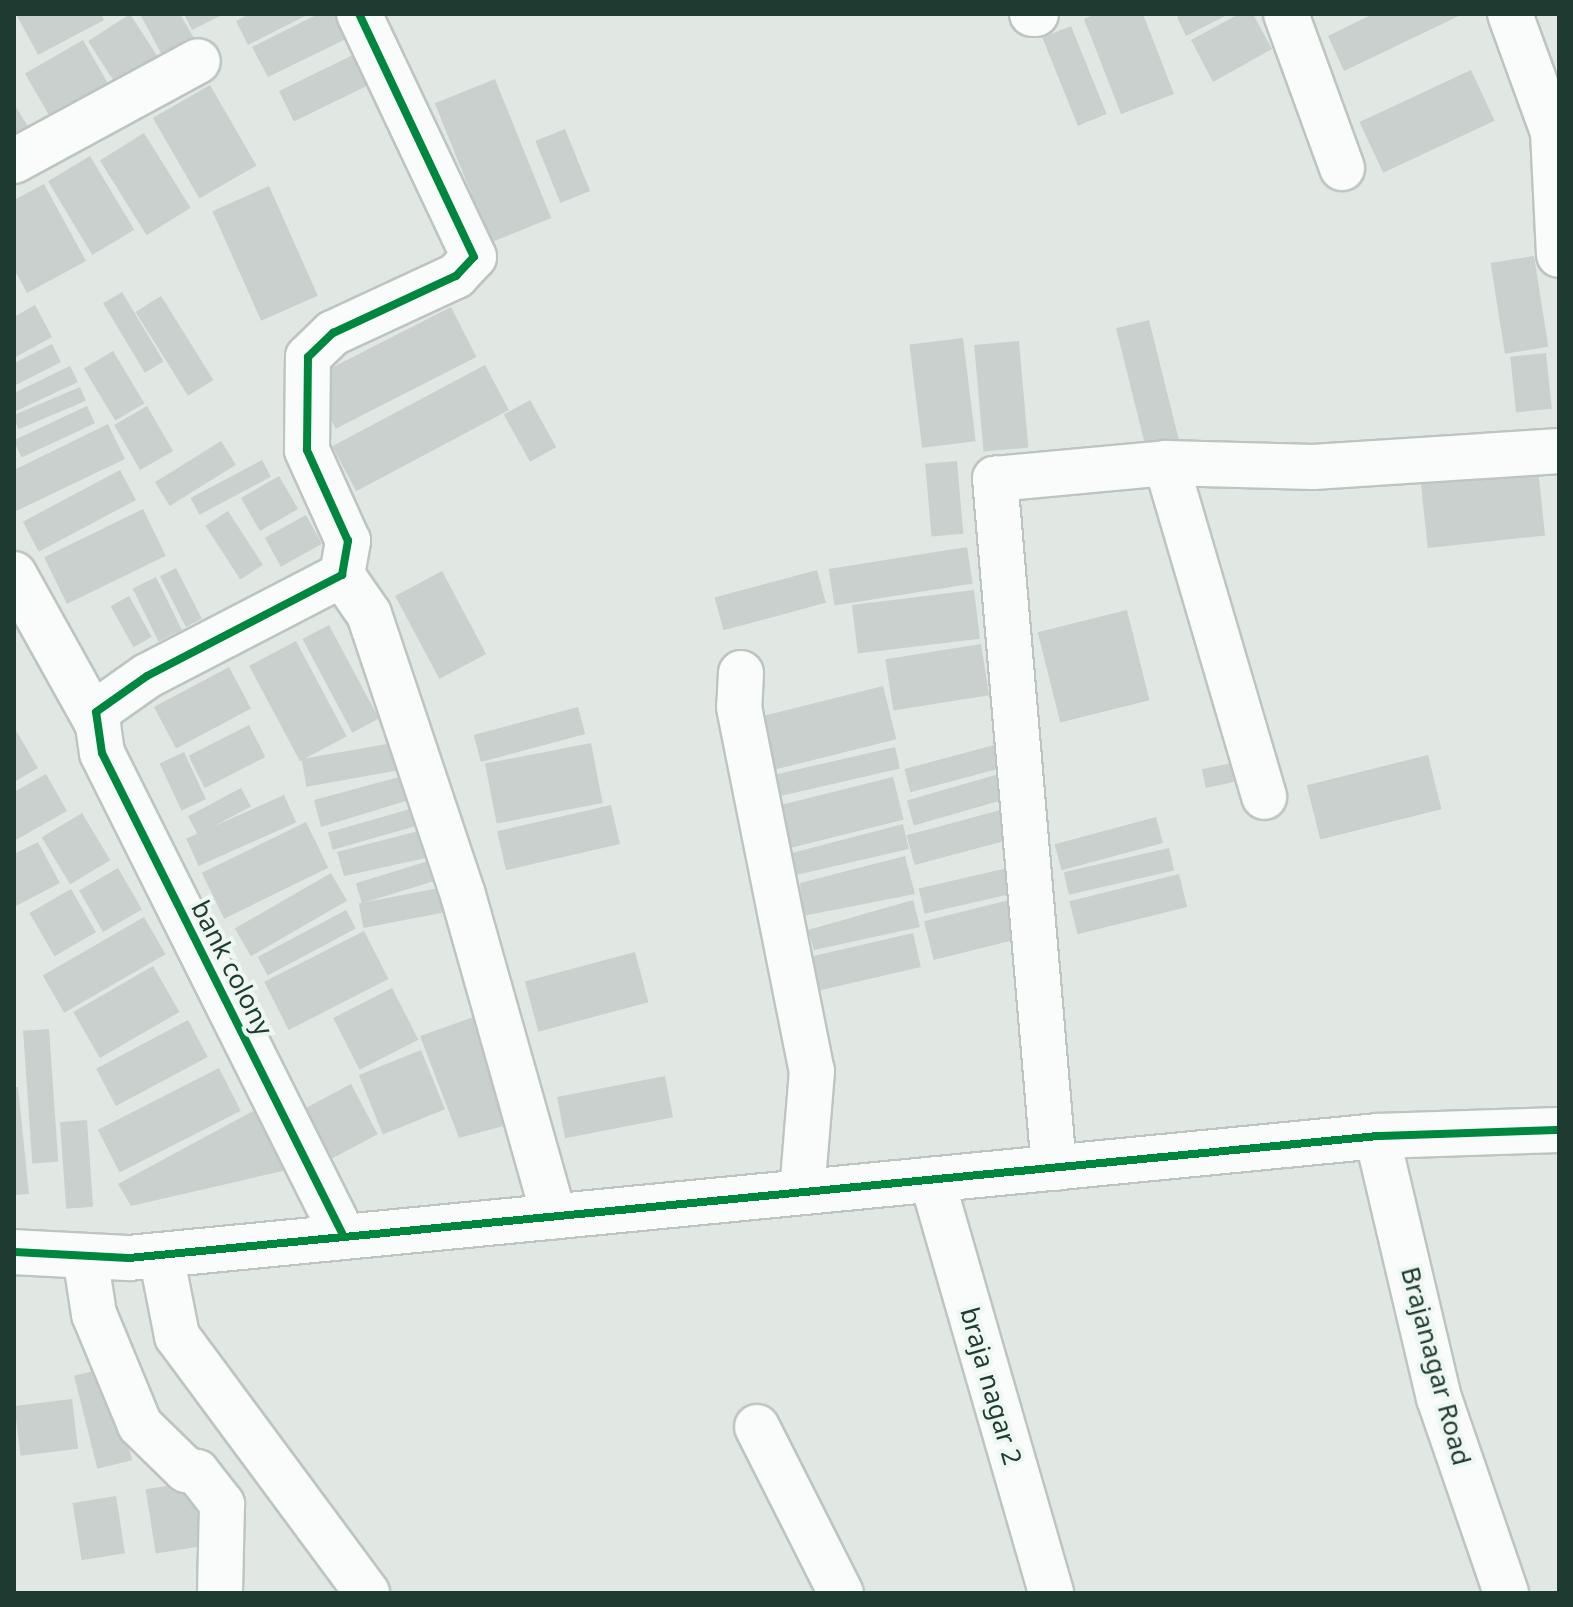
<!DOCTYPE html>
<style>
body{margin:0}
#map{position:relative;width:1573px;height:1607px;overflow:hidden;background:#e1e8e4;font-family:"Noto Sans",sans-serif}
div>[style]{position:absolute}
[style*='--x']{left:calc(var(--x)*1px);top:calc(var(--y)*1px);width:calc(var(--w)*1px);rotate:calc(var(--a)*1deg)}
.building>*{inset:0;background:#cad0cd;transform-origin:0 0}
.roads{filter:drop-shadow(2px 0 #bec5c1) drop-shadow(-2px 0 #bec5c1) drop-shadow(0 2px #bec5c1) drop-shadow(0 -2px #bec5c1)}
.minor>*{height:44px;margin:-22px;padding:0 22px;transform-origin:22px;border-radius:22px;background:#fafcfb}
.cycleway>*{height:8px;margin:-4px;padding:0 4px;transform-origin:4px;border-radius:4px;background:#00873e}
span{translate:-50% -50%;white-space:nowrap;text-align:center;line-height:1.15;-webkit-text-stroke:8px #eef7f2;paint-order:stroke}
.street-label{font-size:26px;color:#1e3b31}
.frame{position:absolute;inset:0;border:16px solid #1e3b31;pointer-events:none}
</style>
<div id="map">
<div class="building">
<i style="clip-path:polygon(16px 14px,101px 14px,104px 20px,38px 55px)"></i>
<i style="left:130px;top:14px;width:61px;height:50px;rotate:57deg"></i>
<i style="clip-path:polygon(140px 14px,180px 14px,195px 40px,163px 57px)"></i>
<i style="clip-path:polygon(184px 14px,224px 14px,192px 30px)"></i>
<i style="clip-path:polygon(249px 14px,309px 14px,248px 45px,236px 21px)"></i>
<i style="clip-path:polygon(318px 14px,339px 14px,350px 37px,268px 77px,252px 47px)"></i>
<i style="clip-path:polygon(1096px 14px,1143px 14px,1174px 94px,1121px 114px,1084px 19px)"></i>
<i style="clip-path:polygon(1183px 14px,1229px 14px,1186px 36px,1177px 17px)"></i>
<i style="clip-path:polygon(1239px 14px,1253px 14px,1272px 49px,1213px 82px,1191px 40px)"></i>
<i style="clip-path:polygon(1373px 14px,1463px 14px,1344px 71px,1328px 36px)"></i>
<i style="left:1071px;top:26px;width:95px;height:31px;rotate:68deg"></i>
<i style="left:83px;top:40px;width:62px;height:67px;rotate:60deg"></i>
<i style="left:359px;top:52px;width:34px;height:89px;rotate:64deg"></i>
<i style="left:1471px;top:70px;width:56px;height:123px;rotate:65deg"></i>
<i style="left:495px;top:79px;width:150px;height:65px;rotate:68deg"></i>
<i style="left:210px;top:85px;width:93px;height:66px;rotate:60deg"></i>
<i style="clip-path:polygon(14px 104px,34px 136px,14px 148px)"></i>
<i style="left:565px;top:129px;width:67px;height:32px;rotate:68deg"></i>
<i style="left:144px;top:133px;width:88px;height:52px;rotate:58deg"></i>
<i style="left:90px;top:156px;width:86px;height:49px;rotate:59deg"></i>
<i style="clip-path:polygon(44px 184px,86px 261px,27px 293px,14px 269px,14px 200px)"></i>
<i style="left:269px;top:186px;width:120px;height:62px;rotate:66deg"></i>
<i style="left:1534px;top:256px;width:92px;height:44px;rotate:81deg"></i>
<i style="left:122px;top:292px;width:81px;height:22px;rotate:59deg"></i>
<i style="left:161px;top:296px;width:99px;height:30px;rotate:58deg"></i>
<i style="clip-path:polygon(35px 305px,52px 337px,14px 358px,14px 317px)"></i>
<i style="left:451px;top:307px;width:56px;height:158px;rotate:63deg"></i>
<i style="left:1149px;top:320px;width:126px;height:34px;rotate:76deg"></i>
<i style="left:963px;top:338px;width:104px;height:54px;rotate:83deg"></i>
<i style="left:1019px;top:341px;width:107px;height:45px;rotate:85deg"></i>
<i style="clip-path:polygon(52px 344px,61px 362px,14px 386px,14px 363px)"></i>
<i style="left:113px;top:351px;width:61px;height:34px;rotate:59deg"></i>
<i style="left:1546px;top:353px;width:56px;height:36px;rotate:84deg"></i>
<i style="left:485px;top:365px;width:51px;height:173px;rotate:62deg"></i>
<i style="clip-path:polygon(70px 366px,78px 382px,14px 412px,14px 393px)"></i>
<i style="left:80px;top:387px;width:15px;height:73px;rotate:67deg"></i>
<i style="left:530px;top:400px;width:54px;height:30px;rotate:61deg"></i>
<i style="left:87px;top:406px;width:19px;height:81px;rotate:65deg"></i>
<i style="left:147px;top:406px;width:52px;height:38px;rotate:60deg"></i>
<i style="clip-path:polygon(108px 424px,125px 459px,14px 512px,14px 470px)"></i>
<i style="left:221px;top:441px;width:28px;height:78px;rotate:58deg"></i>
<i style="left:1537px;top:459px;width:77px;height:118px;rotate:84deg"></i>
<i style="left:262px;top:460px;width:19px;height:81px;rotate:62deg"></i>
<i style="left:957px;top:461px;width:73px;height:32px;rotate:85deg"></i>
<i style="left:120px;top:470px;width:34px;height:110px;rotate:62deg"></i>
<i style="left:279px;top:476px;width:38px;height:44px;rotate:60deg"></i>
<i style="left:143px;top:509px;width:52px;height:110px;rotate:64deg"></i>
<i style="left:228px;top:511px;width:64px;height:27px;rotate:57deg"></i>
<i style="left:306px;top:515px;width:33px;height:47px;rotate:61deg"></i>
<i style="left:967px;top:547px;width:37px;height:140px;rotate:81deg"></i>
<i style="left:176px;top:568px;width:57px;height:18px;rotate:63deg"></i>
<i style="left:817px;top:570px;width:34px;height:106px;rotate:75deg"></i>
<i style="left:442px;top:571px;width:94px;height:53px;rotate:62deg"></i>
<i style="left:156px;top:577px;width:59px;height:26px;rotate:64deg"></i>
<i style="left:974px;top:590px;width:49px;height:123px;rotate:83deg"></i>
<i style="left:129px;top:596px;width:47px;height:21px;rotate:61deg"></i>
<i style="left:1127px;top:610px;width:93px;height:92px;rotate:76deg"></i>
<i style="left:329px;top:625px;width:106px;height:30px;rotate:62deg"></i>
<i style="left:296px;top:641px;width:108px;height:53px;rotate:62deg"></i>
<i style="left:981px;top:644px;width:52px;height:97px;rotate:81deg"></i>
<i style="left:229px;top:667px;width:47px;height:85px;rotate:62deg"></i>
<i style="left:883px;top:686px;width:55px;height:126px;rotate:76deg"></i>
<i style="left:578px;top:707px;width:28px;height:108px;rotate:75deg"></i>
<i style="left:249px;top:725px;width:36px;height:68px;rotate:63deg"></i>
<i style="clip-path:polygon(14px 727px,38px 768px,14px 782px)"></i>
<i style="left:404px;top:741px;width:28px;height:104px;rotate:80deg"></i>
<i style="left:591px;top:743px;width:61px;height:108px;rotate:79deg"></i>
<i style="left:998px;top:744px;width:24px;height:97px;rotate:75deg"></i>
<i style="left:895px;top:747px;width:22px;height:136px;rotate:77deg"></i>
<i style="left:184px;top:752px;width:52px;height:27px;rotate:65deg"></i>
<i style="left:1428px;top:755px;width:56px;height:125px;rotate:76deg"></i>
<i style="left:1241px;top:761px;width:19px;height:40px;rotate:78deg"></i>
<i style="clip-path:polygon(414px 773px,422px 796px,321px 827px,314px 800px)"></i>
<i style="clip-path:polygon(46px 774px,67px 811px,14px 841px,14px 792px)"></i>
<i style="left:999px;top:774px;width:26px;height:96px;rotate:74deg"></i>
<i style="left:893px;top:777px;width:44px;height:117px;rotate:76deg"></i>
<i style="left:241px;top:788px;width:21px;height:60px;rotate:62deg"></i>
<i style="left:284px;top:795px;width:30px;height:107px;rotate:66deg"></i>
<i style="left:424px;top:805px;width:18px;height:100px;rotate:74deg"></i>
<i style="left:611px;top:805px;width:40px;height:117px;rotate:77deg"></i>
<i style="left:1008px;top:808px;width:31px;height:105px;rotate:75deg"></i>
<i style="left:82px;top:813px;width:55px;height:47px;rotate:59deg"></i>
<i style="left:1156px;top:817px;width:27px;height:105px;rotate:75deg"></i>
<i style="left:306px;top:822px;width:51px;height:116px;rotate:64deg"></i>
<i style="clip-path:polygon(903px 824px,909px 849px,796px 875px,792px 853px)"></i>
<i style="clip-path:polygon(430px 828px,439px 855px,344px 876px,337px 852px)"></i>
<i style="clip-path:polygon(38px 842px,60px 883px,14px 907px,14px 854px)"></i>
<i style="left:1169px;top:848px;width:23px;height:108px;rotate:77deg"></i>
<i style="clip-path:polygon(905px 856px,915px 894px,803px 916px,800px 883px)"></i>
<i style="left:438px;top:858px;width:21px;height:86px;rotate:73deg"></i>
<i style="left:1020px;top:865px;width:26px;height:104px;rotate:77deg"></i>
<i style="left:118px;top:868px;width:48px;height:45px;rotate:60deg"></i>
<i style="left:331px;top:873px;width:32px;height:111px;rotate:60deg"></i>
<i style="left:1179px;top:874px;width:34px;height:113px;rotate:76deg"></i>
<i style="left:449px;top:886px;width:25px;height:92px;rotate:79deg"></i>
<i style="left:71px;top:889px;width:50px;height:48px;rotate:60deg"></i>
<i style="left:1021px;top:897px;width:40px;height:100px;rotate:76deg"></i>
<i style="clip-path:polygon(913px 900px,920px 927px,814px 950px,808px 930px)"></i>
<i style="left:346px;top:910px;width:21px;height:100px;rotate:62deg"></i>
<i style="left:144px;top:917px;width:43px;height:117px;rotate:60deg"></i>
<i style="left:364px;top:931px;width:54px;height:112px;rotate:63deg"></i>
<i style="left:913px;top:933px;width:35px;height:112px;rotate:77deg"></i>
<i style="left:635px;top:952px;width:52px;height:114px;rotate:75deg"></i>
<i style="left:153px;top:966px;width:53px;height:92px;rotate:60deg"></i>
<i style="left:392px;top:988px;width:58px;height:66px;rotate:63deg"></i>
<i style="clip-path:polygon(485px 1013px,515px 1123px,459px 1138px,420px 1036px)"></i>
<i style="left:188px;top:1020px;width:42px;height:104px;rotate:62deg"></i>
<i style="left:49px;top:1029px;width:133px;height:26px;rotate:86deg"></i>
<i style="left:421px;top:1050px;width:64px;height:67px;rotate:68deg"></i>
<i style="left:219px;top:1068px;width:48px;height:136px;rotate:63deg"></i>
<i style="left:665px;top:1076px;width:42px;height:110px;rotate:79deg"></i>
<i style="left:351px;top:1084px;width:57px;height:64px;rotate:62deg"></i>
<i style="clip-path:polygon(14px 1087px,18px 1087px,29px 1194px,14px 1195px)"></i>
<i style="clip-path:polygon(253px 1111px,287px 1170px,131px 1206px,118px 1184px)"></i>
<i style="left:87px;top:1120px;width:87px;height:27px;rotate:86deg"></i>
<i style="left:109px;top:1367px;width:96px;height:36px;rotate:76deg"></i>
<i style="left:72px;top:1399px;width:50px;height:58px;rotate:83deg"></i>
<i style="left:192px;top:1482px;width:65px;height:47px;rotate:81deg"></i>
<i style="left:116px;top:1496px;width:58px;height:44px;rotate:81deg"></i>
</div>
<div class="roads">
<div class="minor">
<i style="--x:1032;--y:14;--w:4;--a:0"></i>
<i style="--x:1286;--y:14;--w:164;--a:70"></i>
<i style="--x:1510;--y:14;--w:126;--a:70"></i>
<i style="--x:1553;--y:132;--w:123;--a:87.2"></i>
<i style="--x:14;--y:161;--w:209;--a:-28.5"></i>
<i style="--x:1166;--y:463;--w:348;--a:73.6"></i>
<i style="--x:14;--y:574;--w:173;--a:60.9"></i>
<i style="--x:342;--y:575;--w:47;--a:55.3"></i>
<i style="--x:369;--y:614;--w:296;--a:71.5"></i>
<i style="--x:463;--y:895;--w:334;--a:74.2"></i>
<i style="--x:741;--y:673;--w:34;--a:93"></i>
<i style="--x:739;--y:707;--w:371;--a:78.7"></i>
<i style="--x:812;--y:1071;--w:121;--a:94.7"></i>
<i style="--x:1377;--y:1136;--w:269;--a:76.7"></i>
<i style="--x:1439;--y:1398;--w:206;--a:71"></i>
<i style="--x:1054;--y:1168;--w:692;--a:-94.89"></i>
<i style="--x:995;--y:479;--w:172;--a:-5.3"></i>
<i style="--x:1166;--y:463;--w:147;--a:1.6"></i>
<i style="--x:1313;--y:467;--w:247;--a:-3.7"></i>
<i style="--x:932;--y:1180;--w:430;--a:73.9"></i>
<i style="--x:344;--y:1237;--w:541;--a:-116.57"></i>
<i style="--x:102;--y:753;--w:41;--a:-98.3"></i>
<i style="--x:96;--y:712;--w:62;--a:-35.2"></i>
<i style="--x:147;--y:676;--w:220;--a:-27.4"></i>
<i style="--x:342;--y:575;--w:35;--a:-80"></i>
<i style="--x:348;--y:541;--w:100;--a:-114.3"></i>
<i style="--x:307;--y:450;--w:93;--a:-89.4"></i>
<i style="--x:308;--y:357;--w:35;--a:-44"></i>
<i style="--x:333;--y:333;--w:136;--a:-24.9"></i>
<i style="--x:456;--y:276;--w:26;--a:-47"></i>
<i style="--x:474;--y:257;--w:269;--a:-115.3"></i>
<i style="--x:14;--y:1252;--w:115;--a:3"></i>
<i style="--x:129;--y:1258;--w:1254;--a:-5.58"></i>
<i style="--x:1377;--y:1136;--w:182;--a:-1.9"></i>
<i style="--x:161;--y:1255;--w:83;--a:78.8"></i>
<i style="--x:177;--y:1336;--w:320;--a:53.5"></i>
<i style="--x:85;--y:1256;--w:59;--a:81.2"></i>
<i style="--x:94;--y:1314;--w:120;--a:67.5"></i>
<i style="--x:140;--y:1425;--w:64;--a:44.4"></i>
<i style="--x:186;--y:1470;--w:11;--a:10"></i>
<i style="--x:197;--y:1472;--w:41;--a:52"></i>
<i style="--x:222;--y:1504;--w:89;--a:91.3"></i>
<i style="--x:757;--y:1427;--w:186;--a:63.2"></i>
</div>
</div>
<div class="cycleway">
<i style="--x:344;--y:1237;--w:541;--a:-116.57"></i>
<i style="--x:102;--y:753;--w:41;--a:-98.3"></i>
<i style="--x:96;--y:712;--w:62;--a:-35.2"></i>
<i style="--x:147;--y:676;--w:220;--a:-27.4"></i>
<i style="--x:342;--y:575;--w:35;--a:-80"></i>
<i style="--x:348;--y:541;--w:100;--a:-114.3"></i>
<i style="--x:307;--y:450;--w:93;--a:-89.4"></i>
<i style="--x:308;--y:357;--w:35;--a:-44"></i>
<i style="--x:333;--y:333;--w:136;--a:-24.9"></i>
<i style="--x:456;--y:276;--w:26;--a:-47"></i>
<i style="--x:474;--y:257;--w:269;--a:-115.3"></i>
<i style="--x:14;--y:1252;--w:115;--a:3"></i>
<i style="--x:129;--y:1258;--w:1254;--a:-5.58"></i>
<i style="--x:1377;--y:1136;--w:182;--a:-1.9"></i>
</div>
<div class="street-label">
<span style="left:232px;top:968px;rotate:63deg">bank colony</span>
<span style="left:1436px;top:1366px;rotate:75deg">Brajanagar Road</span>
<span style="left:991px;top:1386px;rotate:74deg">braja nagar 2</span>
</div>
<div class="frame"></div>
</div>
